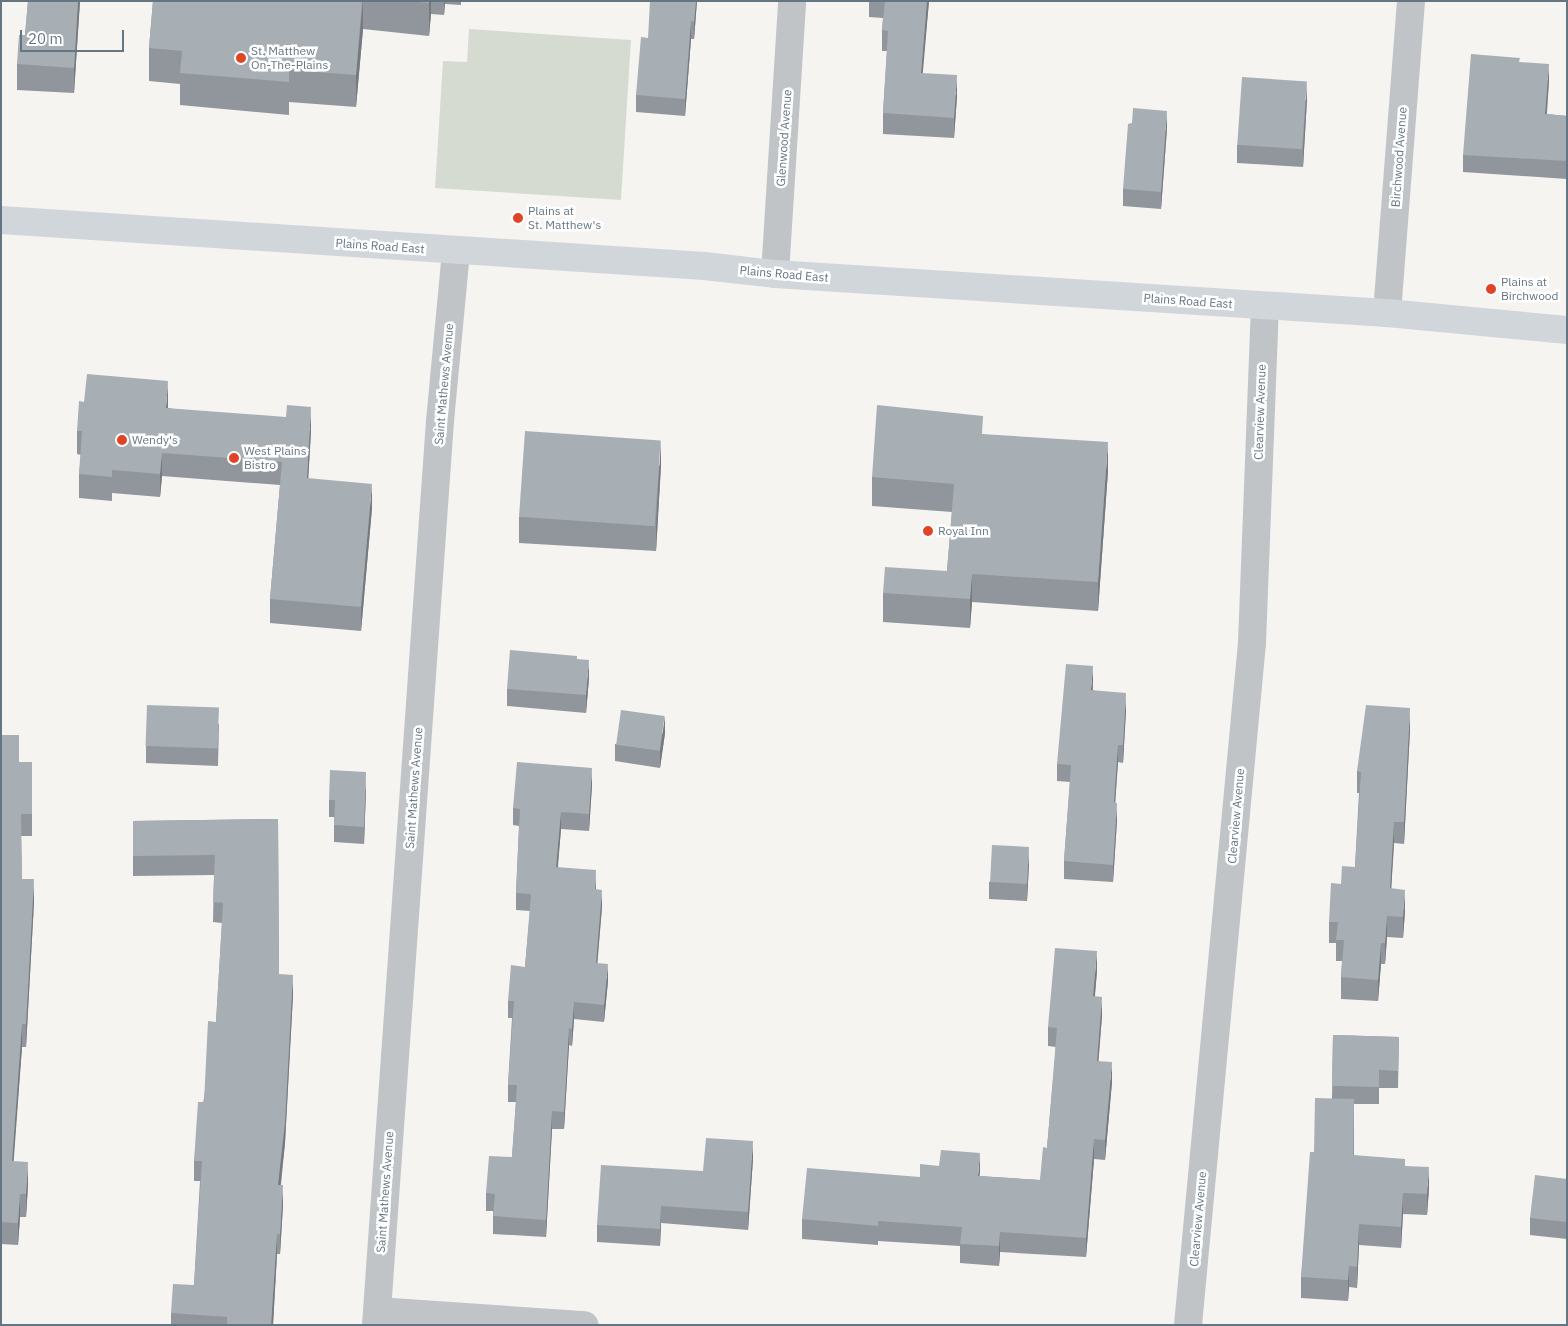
<!DOCTYPE html>
<style>
body{margin:0}
#map{position:relative;width:1568px;height:1326px;overflow:hidden;background:#f5f4f1;font-family:"IBM Plex Sans",sans-serif}
div>[style]{position:absolute}
[style*='--x']{left:calc(var(--x)*1px);top:calc(var(--y)*1px);width:calc(var(--w)*1px);rotate:calc(var(--a)*1deg)}
.green>*{inset:0;background:#d6dbd2}
.street>*{height:28px;margin:-14px;padding:0 14px;transform-origin:14px;border-radius:14px;background:#c0c4c7}
.primary>*{height:28px;margin:-14px;padding:0 14px;transform-origin:14px;border-radius:14px;background:#d1d6da}
.wall>*{inset:0;background:#90969b}
.shaded-wall>*{inset:0;background:#757a7e}
.building>*{inset:0;background:#a7afb4;transform-origin:0 0}
.dots>*{width:14px;height:14px;translate:-50% -50%;box-sizing:border-box;border:2px solid #fff;border-radius:50%}
span{translate:-50% -50%;white-space:nowrap;text-align:center;line-height:1.15;-webkit-text-stroke:5px #fff;paint-order:stroke}
.poi-label{font-size:12px;color:#647682}
.left{translate:0 -50%;text-align:left}
.street-label{font-size:12px;color:#647682}
.frame{position:absolute;inset:0;border:2px solid #647682;pointer-events:none}
.scale{position:absolute;left:20px;top:30px;width:104px;height:22px;box-sizing:border-box;border:2px solid #647682;border-top:0;padding-left:6px;font-size:15px;line-height:18px;white-space:nowrap;color:#647682;-webkit-text-stroke:4px #fff;paint-order:stroke}
</style>
<div id="map">
<div class="green">
<i style="clip-path:polygon(469px 29px,631px 40px,621px 200px,435px 188px,443px 61px,467px 62px)"></i>
</div>
<div class="street">
<i style="--x:775;--y:274;--w:274;--a:-86.4"></i>
<i style="--x:1387;--y:313;--w:313;--a:-85.6"></i>
<i style="--x:377;--y:1311;--w:208;--a:3.9"></i>
<i style="--x:376;--y:1325;--w:906;--a:-85.95"></i>
<i style="--x:440;--y:421;--w:171;--a:-84.6"></i>
<i style="--x:1188;--y:1325;--w:685;--a:-84.64"></i>
<i style="--x:1252;--y:643;--w:336;--a:-87.8"></i>
</div>
<div class="primary">
<i style="--x:1;--y:220;--w:705;--a:3.74"></i>
<i style="--x:704;--y:266;--w:71;--a:6.4"></i>
<i style="--x:775;--y:274;--w:613;--a:3.65"></i>
<i style="--x:1387;--y:313;--w:181;--a:5.4"></i>
</div>
<div class="wall">
<i style="clip-path:polygon(28px 1px,80px 1px,74px 93px,17px 90px,17px 64px,25px 35px)"></i>
<i style="clip-path:polygon(153px 1px,461px 1px,461px 5px,445px 4px,444px 15px,431px 14px,429px 36px,363px 29px,356px 107px,289px 102px,289px 115px,180px 105px,180px 84px,149px 81px,149px 48px)"></i>
<i style="clip-path:polygon(697px 1px,694px 39px,691px 39px,685px 116px,636px 112px,636px 95px,648px 38px)"></i>
<i style="clip-path:polygon(869px 1px,929px 1px,922px 73px,957px 96px,954px 138px,883px 134px,883px 113px,887px 51px,882px 51px,882px 30px,883px 18px,869px 17px)"></i>
<i style="clip-path:polygon(1520px 62px,1549px 81px,1547px 114px,1567px 116px,1567px 179px,1463px 172px,1463px 155px)"></i>
<i style="clip-path:polygon(1307px 99px,1303px 167px,1237px 163px,1237px 145px)"></i>
<i style="clip-path:polygon(1167px 128px,1161px 209px,1123px 206px,1123px 189px)"></i>
<i style="clip-path:polygon(168px 404px,168px 408px,311px 431px,308px 478px,372px 508px,361px 631px,270px 623px,270px 599px,280px 485px,162px 476px,160px 497px,112px 493px,112px 501px,79px 498px,79px 474px,81px 455px,77px 454px,77px 431px)"></i>
<i style="clip-path:polygon(983px 434px,1108px 471px,1098px 611px,972px 602px,970px 628px,883px 622px,883px 593px,947px 571px,952px 512px,872px 506px,872px 477px)"></i>
<i style="clip-path:polygon(661px 465px,656px 551px,519px 543px,519px 517px)"></i>
<i style="clip-path:polygon(589px 678px,586px 713px,507px 706px,507px 689px)"></i>
<i style="clip-path:polygon(1093px 683px,1093px 690px,1126px 710px,1123px 763px,1118px 762px,1115px 802px,1117px 820px,1113px 882px,1064px 879px,1064px 861px,1070px 782px,1057px 781px,1057px 764px)"></i>
<i style="clip-path:polygon(219px 724px,218px 766px,146px 763px,146px 746px)"></i>
<i style="clip-path:polygon(1410px 729px,1404px 844px,1394px 843px,1391px 888px,1405px 911px,1403px 938px,1387px 937px,1385px 964px,1381px 964px,1378px 1001px,1341px 999px,1341px 977px,1342px 961px,1336px 961px,1336px 943px,1329px 943px,1329px 922px,1341px 884px,1355px 867px,1359px 793px,1357px 793px,1357px 771px)"></i>
<i style="clip-path:polygon(665px 733px,660px 768px,615px 761px,615px 744px)"></i>
<i style="clip-path:polygon(1px 735px,19px 762px,32px 762px,32px 836px,21px 836px,22px 879px,34px 902px,26px 1047px,22px 1047px,13px 1161px,28px 1185px,26px 1217px,20px 1217px,18px 1245px,1px 1244px)"></i>
<i style="clip-path:polygon(592px 785px,589px 831px,561px 829px,558px 867px,596px 889px,602px 907px,597px 963px,608px 981px,604px 1022px,574px 1019px,572px 1046px,569px 1045px,564px 1129px,552px 1129px,546px 1237px,493px 1234px,493px 1211px,486px 1211px,486px 1193px,512px 1157px,516px 1102px,508px 1102px,508px 1085px,512px 1018px,508px 1018px,508px 1001px,525px 967px,530px 911px,516px 910px,516px 893px,519px 826px,513px 825px,513px 808px)"></i>
<i style="clip-path:polygon(366px 789px,364px 844px,334px 842px,334px 817px,329px 817px,329px 800px)"></i>
<i style="clip-path:polygon(278px 819px,279px 974px,293px 995px,285px 1143px,281px 1185px,283px 1205px,280px 1254px,277px 1254px,273px 1325px,171px 1325px,171px 1313px,194px 1285px,200px 1181px,194px 1181px,194px 1161px,216px 1022px,222px 923px,213px 922px,214px 875px,133px 876px,133px 821px)"></i>
<i style="clip-path:polygon(1029px 864px,1027px 901px,989px 899px,989px 882px)"></i>
<i style="clip-path:polygon(1097px 971px,1095px 996px,1102px 1016px,1098px 1061px,1112px 1082px,1105px 1160px,1094px 1159px,1086px 1257px,1000px 1252px,999px 1266px,960px 1263px,960px 1246px,878px 1241px,878px 1245px,802px 1239px,802px 1219px,920px 1177px,939px 1166px,979px 1176px,1040px 1180px,1047px 1148px,1056px 1047px,1048px 1046px,1048px 1027px)"></i>
<i style="clip-path:polygon(1333px 1035px,1399px 1037px,1398px 1088px,1379px 1088px,1379px 1104px,1354px 1104px,1354px 1155px,1405px 1166px,1429px 1188px,1427px 1215px,1403px 1214px,1401px 1248px,1359px 1245px,1357px 1288px,1349px 1287px,1348px 1301px,1301px 1298px,1301px 1277px,1314px 1152px,1332px 1098px)"></i>
<i style="clip-path:polygon(753px 1159px,748px 1230px,661px 1223px,660px 1246px,597px 1242px,597px 1225px,703px 1171px)"></i>
<i style="clip-path:polygon(1567px 1179px,1567px 1239px,1530px 1235px,1530px 1218px)"></i>
</div>
<div class="shaded-wall">
<i style="clip-path:polygon(78px 1px,80px 1px,74px 93px,74px 68px)"></i>
<i style="clip-path:polygon(363px 1px,363px 29px,356px 107px,356px 75px)"></i>
<i style="clip-path:polygon(429px 1px,431px 1px,431px 14px,429px 36px)"></i>
<i style="clip-path:polygon(444px 1px,445px 1px,444px 15px)"></i>
<i style="clip-path:polygon(696px 1px,697px 1px,694px 39px,694px 22px)"></i>
<i style="clip-path:polygon(927px 1px,929px 1px,921px 94px,921px 73px)"></i>
<i style="clip-path:polygon(691px 21px,691px 39px,685px 116px,685px 99px)"></i>
<i style="clip-path:polygon(1549px 64px,1549px 81px,1545px 131px,1545px 114px)"></i>
<i style="clip-path:polygon(957px 75px,957px 96px,954px 138px,954px 118px)"></i>
<i style="clip-path:polygon(1307px 82px,1307px 99px,1303px 167px,1303px 150px)"></i>
<i style="clip-path:polygon(1167px 111px,1167px 128px,1161px 209px,1161px 192px)"></i>
<i style="clip-path:polygon(168px 381px,168px 404px,166px 432px,166px 408px)"></i>
<i style="clip-path:polygon(311px 407px,311px 431px,307px 502px,307px 478px)"></i>
<i style="clip-path:polygon(661px 440px,661px 465px,656px 551px,656px 526px)"></i>
<i style="clip-path:polygon(1108px 442px,1108px 471px,1098px 611px,1098px 582px)"></i>
<i style="clip-path:polygon(162px 453px,162px 476px,160px 497px,160px 474px)"></i>
<i style="clip-path:polygon(372px 484px,372px 508px,361px 631px,361px 607px)"></i>
<i style="clip-path:polygon(972px 574px,972px 602px,970px 628px,970px 599px)"></i>
<i style="clip-path:polygon(589px 660px,589px 678px,586px 713px,586px 695px)"></i>
<i style="clip-path:polygon(1093px 666px,1093px 683px,1091px 707px,1091px 690px)"></i>
<i style="clip-path:polygon(1126px 693px,1126px 710px,1123px 763px,1123px 745px)"></i>
<i style="clip-path:polygon(1410px 708px,1410px 729px,1404px 844px,1404px 822px)"></i>
<i style="clip-path:polygon(665px 716px,665px 733px,660px 768px,660px 751px)"></i>
<i style="clip-path:polygon(1118px 745px,1118px 762px,1114px 820px,1114px 802px)"></i>
<i style="clip-path:polygon(592px 768px,592px 785px,589px 831px,589px 814px)"></i>
<i style="clip-path:polygon(366px 772px,366px 789px,364px 844px,364px 827px)"></i>
<i style="clip-path:polygon(1117px 803px,1117px 820px,1113px 882px,1113px 865px)"></i>
<i style="clip-path:polygon(561px 812px,561px 829px,556px 884px,556px 867px)"></i>
<i style="clip-path:polygon(1394px 822px,1394px 843px,1390px 910px,1390px 888px)"></i>
<i style="clip-path:polygon(1029px 847px,1029px 864px,1027px 901px,1027px 884px)"></i>
<i style="clip-path:polygon(596px 870px,596px 887px,595px 906px,595px 889px)"></i>
<i style="clip-path:polygon(34px 879px,34px 902px,26px 1047px,26px 1024px)"></i>
<i style="clip-path:polygon(602px 890px,602px 907px,596px 980px,596px 963px)"></i>
<i style="clip-path:polygon(1405px 890px,1405px 911px,1403px 938px,1403px 917px)"></i>
<i style="clip-path:polygon(1387px 916px,1387px 937px,1385px 964px,1385px 943px)"></i>
<i style="clip-path:polygon(1381px 943px,1381px 964px,1378px 1001px,1378px 980px)"></i>
<i style="clip-path:polygon(1097px 951px,1097px 971px,1093px 1015px,1093px 996px)"></i>
<i style="clip-path:polygon(608px 964px,608px 981px,604px 1022px,604px 1005px)"></i>
<i style="clip-path:polygon(293px 975px,293px 995px,285px 1143px,278px 1205px,278px 1185px)"></i>
<i style="clip-path:polygon(1102px 997px,1102px 1016px,1097px 1080px,1097px 1061px)"></i>
<i style="clip-path:polygon(574px 1002px,574px 1019px,572px 1046px,572px 1029px)"></i>
<i style="clip-path:polygon(22px 1024px,22px 1047px,12px 1184px,12px 1161px)"></i>
<i style="clip-path:polygon(569px 1028px,569px 1045px,564px 1129px,564px 1112px)"></i>
<i style="clip-path:polygon(1112px 1062px,1112px 1082px,1105px 1160px,1105px 1140px)"></i>
<i style="clip-path:polygon(552px 1111px,552px 1129px,546px 1237px,546px 1220px)"></i>
<i style="clip-path:polygon(1094px 1139px,1094px 1159px,1086px 1257px,1086px 1238px)"></i>
<i style="clip-path:polygon(753px 1141px,753px 1159px,748px 1230px,748px 1212px)"></i>
<i style="clip-path:polygon(980px 1153px,980px 1172px,978px 1195px,978px 1176px)"></i>
<i style="clip-path:polygon(28px 1162px,28px 1185px,26px 1217px,26px 1194px)"></i>
<i style="clip-path:polygon(1429px 1167px,1429px 1188px,1427px 1215px,1427px 1194px)"></i>
<i style="clip-path:polygon(283px 1185px,283px 1205px,280px 1254px,280px 1234px)"></i>
<i style="clip-path:polygon(1403px 1193px,1403px 1214px,1401px 1248px,1401px 1227px)"></i>
<i style="clip-path:polygon(20px 1194px,20px 1217px,18px 1245px,18px 1223px)"></i>
<i style="clip-path:polygon(661px 1206px,661px 1223px,660px 1246px,660px 1229px)"></i>
<i style="clip-path:polygon(1359px 1224px,1359px 1245px,1357px 1288px,1357px 1267px)"></i>
<i style="clip-path:polygon(1000px 1232px,1000px 1252px,999px 1266px,999px 1246px)"></i>
<i style="clip-path:polygon(277px 1234px,277px 1254px,273px 1325px,271px 1325px)"></i>
<i style="clip-path:polygon(1349px 1266px,1349px 1287px,1348px 1301px,1348px 1280px)"></i>
</div>
<div class="building">
<i style="clip-path:polygon(28px 1px,78px 1px,74px 68px,17px 64px,19px 35px,25px 35px)"></i>
<i style="clip-path:polygon(153px 1px,362px 1px,356px 75px,289px 70px,289px 82px,180px 73px,182px 51px,149px 48px)"></i>
<i style="clip-path:polygon(408px 1px,429px 1px,429px 3px)"></i>
<i style="clip-path:polygon(650px 1px,696px 1px,694px 22px,691px 21px,685px 99px,636px 95px,641px 37px,648px 38px)"></i>
<i style="clip-path:polygon(885px 1px,927px 1px,921px 73px,957px 75px,954px 118px,883px 113px,888px 31px,882px 30px)"></i>
<i style="clip-path:polygon(1471px 54px,1520px 58px,1519px 62px,1549px 64px,1545px 114px,1567px 116px,1567px 161px,1463px 155px)"></i>
<i style="left:1242px;top:77px;width:65px;height:68px;rotate:4deg"></i>
<i style="clip-path:polygon(1133px 108px,1167px 111px,1161px 192px,1123px 189px,1128px 124px,1132px 123px)"></i>
<i style="clip-path:polygon(87px 374px,168px 381px,166px 408px,286px 417px,287px 405px,311px 407px,307px 478px,372px 484px,361px 607px,270px 599px,282px 462px,162px 453px,160px 474px,112px 470px,112px 477px,79px 474px,82px 431px,77px 431px,79px 401px,84px 402px)"></i>
<i style="clip-path:polygon(877px 405px,983px 416px,982px 434px,1108px 442px,1098px 582px,972px 574px,970px 599px,883px 593px,885px 567px,947px 571px,954px 484px,872px 477px)"></i>
<i style="left:525px;top:431px;width:136px;height:86px;rotate:4deg"></i>
<i style="clip-path:polygon(510px 650px,577px 656px,577px 659px,589px 660px,586px 695px,507px 689px)"></i>
<i style="clip-path:polygon(1066px 664px,1093px 666px,1091px 690px,1126px 693px,1123px 745px,1118px 745px,1114px 802px,1117px 803px,1113px 865px,1064px 861px,1071px 765px,1057px 764px)"></i>
<i style="left:147px;top:705px;width:72px;height:41px;rotate:2deg"></i>
<i style="clip-path:polygon(1366px 705px,1410px 708px,1404px 822px,1394px 822px,1390px 888px,1405px 890px,1403px 917px,1387px 916px,1385px 943px,1381px 943px,1378px 980px,1341px 977px,1344px 940px,1336px 940px,1338px 922px,1329px 922px,1331px 883px,1341px 884px,1342px 866px,1355px 867px,1361px 772px,1357px 771px)"></i>
<i style="left:621px;top:710px;width:44px;height:35px;rotate:8deg"></i>
<i style="clip-path:polygon(1px 735px,19px 735px,19px 762px,32px 762px,32px 814px,21px 814px,22px 879px,34px 879px,26px 1024px,22px 1024px,12px 1161px,28px 1162px,26px 1194px,20px 1194px,18px 1223px,1px 1222px)"></i>
<i style="clip-path:polygon(517px 762px,592px 768px,589px 814px,561px 812px,556px 867px,596px 870px,595px 889px,602px 890px,596px 963px,608px 964px,604px 1005px,574px 1002px,572px 1029px,569px 1028px,564px 1112px,552px 1111px,546px 1220px,493px 1216px,495px 1194px,486px 1193px,489px 1156px,512px 1157px,517px 1085px,508px 1085px,514px 1001px,508px 1001px,511px 965px,525px 967px,531px 894px,516px 893px,520px 809px,513px 808px)"></i>
<i style="clip-path:polygon(330px 770px,366px 772px,364px 827px,334px 825px,335px 800px,329px 800px)"></i>
<i style="clip-path:polygon(278px 819px,279px 974px,293px 975px,285px 1123px,278px 1185px,283px 1185px,280px 1234px,277px 1234px,271px 1325px,227px 1325px,227px 1317px,171px 1313px,173px 1284px,194px 1285px,202px 1161px,194px 1161px,198px 1102px,204px 1102px,208px 1021px,216px 1022px,223px 903px,213px 902px,215px 855px,133px 856px,133px 821px)"></i>
<i style="left:992px;top:845px;width:37px;height:37px;rotate:3deg"></i>
<i style="clip-path:polygon(1055px 948px,1097px 951px,1093px 996px,1102px 997px,1097px 1061px,1112px 1062px,1105px 1140px,1094px 1139px,1086px 1238px,1000px 1232px,999px 1246px,960px 1244px,962px 1227px,878px 1221px,878px 1226px,802px 1219px,807px 1168px,920px 1177px,920px 1164px,939px 1166px,941px 1150px,980px 1153px,978px 1176px,1040px 1180px,1043px 1147px,1047px 1148px,1057px 1028px,1048px 1027px)"></i>
<i style="clip-path:polygon(1333px 1035px,1399px 1037px,1398px 1071px,1379px 1070px,1379px 1087px,1332px 1086px)"></i>
<i style="clip-path:polygon(1315px 1098px,1354px 1099px,1353px 1155px,1405px 1159px,1405px 1166px,1429px 1167px,1427px 1194px,1403px 1193px,1401px 1227px,1359px 1224px,1357px 1267px,1349px 1266px,1348px 1280px,1301px 1277px,1310px 1152px,1314px 1152px)"></i>
<i style="clip-path:polygon(706px 1138px,753px 1141px,748px 1212px,661px 1206px,660px 1229px,597px 1225px,601px 1165px,703px 1171px)"></i>
<i style="clip-path:polygon(1535px 1175px,1567px 1179px,1567px 1222px,1530px 1218px)"></i>
</div>
<div class="dots">
<i style="left:241px;top:58px;background:#e14425"></i>
<i style="left:518px;top:218px;background:#e14425"></i>
<i style="left:1491px;top:289px;background:#e14425"></i>
<i style="left:122px;top:440px;background:#e14425"></i>
<i style="left:234px;top:458px;background:#e14425"></i>
<i style="left:928px;top:531px;background:#e14425"></i>
</div>
<div class="poi-label">
<span class="left" style="left:251px;top:58px">St. Matthew<br>On-The-Plains</span>
<span class="left" style="left:528px;top:218px">Plains at<br>St. Matthew's</span>
<span class="left" style="left:1501px;top:289px">Plains at<br>Birchwood</span>
<span class="left" style="left:132px;top:440px">Wendy's</span>
<span class="left" style="left:244px;top:458px">West Plains<br>Bistro</span>
<span class="left" style="left:938px;top:531px">Royal Inn</span>
</div>
<div class="street-label">
<span style="left:784px;top:138px;rotate:-86deg">Glenwood Avenue</span>
<span style="left:1399px;top:157px;rotate:-86deg">Birchwood Avenue</span>
<span style="left:380px;top:246px;rotate:4deg">Plains Road East</span>
<span style="left:784px;top:274px;rotate:5deg">Plains Road East</span>
<span style="left:1188px;top:301px;rotate:4deg">Plains Road East</span>
<span style="left:444px;top:384px;rotate:-85deg">Saint Mathews Avenue</span>
<span style="left:1260px;top:412px;rotate:-88deg">Clearview Avenue</span>
<span style="left:414px;top:788px;rotate:-86deg">Saint Mathews Avenue</span>
<span style="left:1236px;top:816px;rotate:-85deg">Clearview Avenue</span>
<span style="left:385px;top:1192px;rotate:-86deg">Saint Mathews Avenue</span>
<span style="left:1198px;top:1219px;rotate:-85deg">Clearview Avenue</span>
</div>
<div class="frame"></div>
<div class="scale">20 m</div>
</div>
